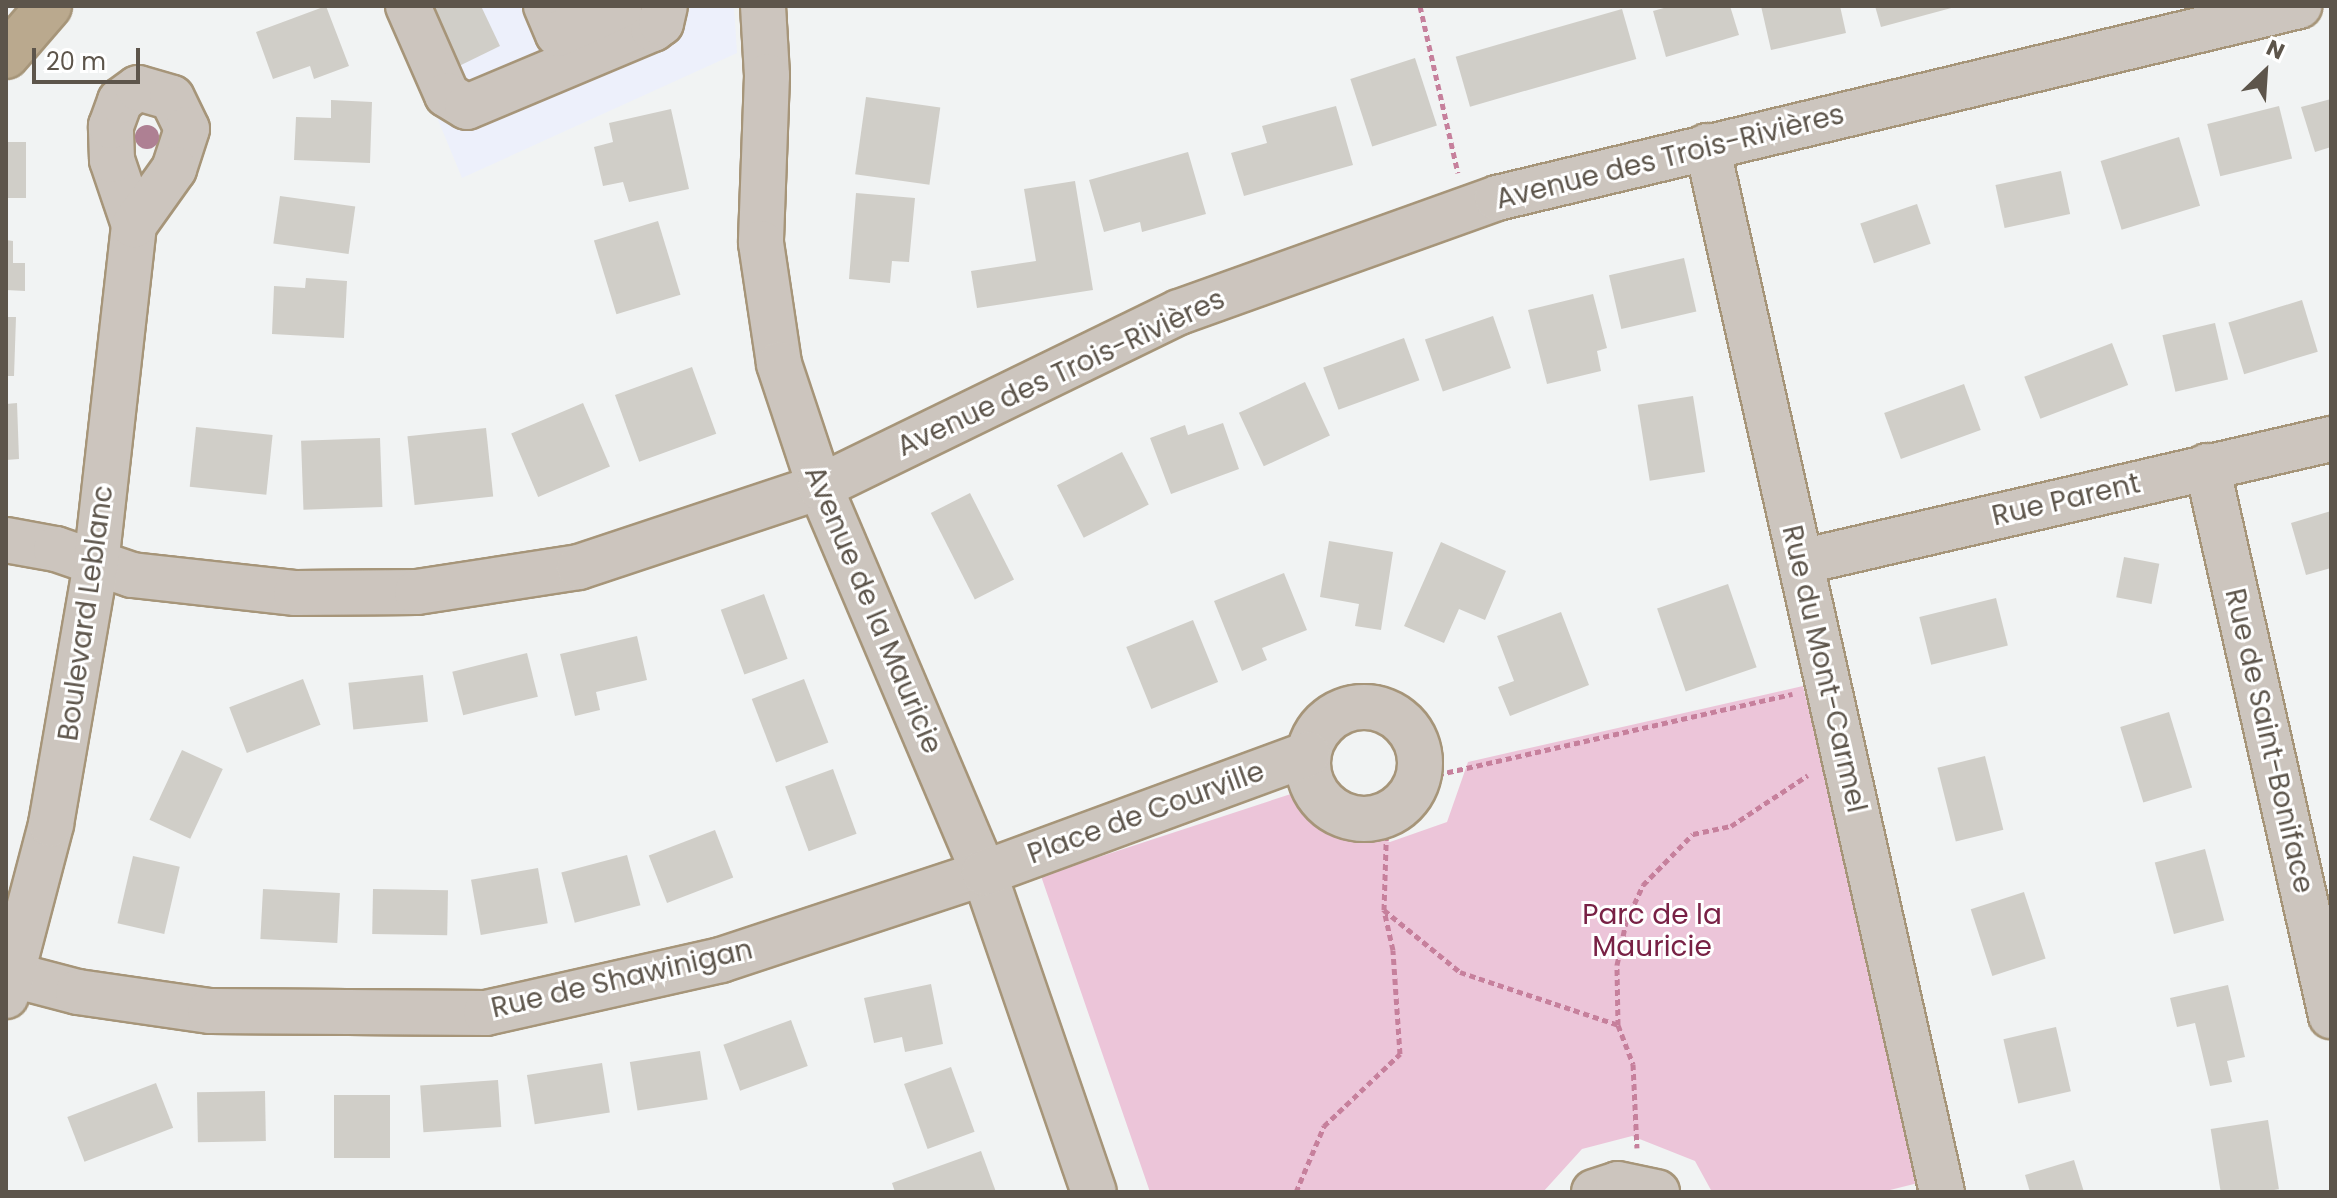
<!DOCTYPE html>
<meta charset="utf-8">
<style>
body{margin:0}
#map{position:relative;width:2337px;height:1198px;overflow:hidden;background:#f1f3f3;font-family:Poppins,sans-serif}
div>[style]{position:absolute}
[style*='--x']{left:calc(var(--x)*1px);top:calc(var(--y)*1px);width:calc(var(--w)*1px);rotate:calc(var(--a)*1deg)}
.commercial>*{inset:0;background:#edf0fb}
.green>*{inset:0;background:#ecc5d9}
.building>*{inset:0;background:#d0cec8;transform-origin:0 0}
.path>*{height:5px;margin-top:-2.5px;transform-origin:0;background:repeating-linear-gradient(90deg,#c6809c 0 6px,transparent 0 10px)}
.roads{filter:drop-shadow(2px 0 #a69579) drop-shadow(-2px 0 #a69579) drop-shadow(0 2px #a69579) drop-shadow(0 -2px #a69579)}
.minor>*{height:44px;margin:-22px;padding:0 22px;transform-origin:22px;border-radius:22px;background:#ccc5be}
.minor>.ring{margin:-22px;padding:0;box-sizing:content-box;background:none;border:44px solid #ccc5be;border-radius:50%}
.highway>*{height:44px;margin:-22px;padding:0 22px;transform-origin:22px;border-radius:22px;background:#baa98e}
.trees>*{width:24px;height:24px;margin:-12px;border-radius:50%;background:#ae8093}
span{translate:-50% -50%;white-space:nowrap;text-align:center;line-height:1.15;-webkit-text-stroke:6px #fff;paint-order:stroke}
.street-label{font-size:28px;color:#5d554b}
.park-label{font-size:28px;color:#782145}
.frame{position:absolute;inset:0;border:8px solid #5d554b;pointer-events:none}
.north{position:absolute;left:2225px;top:32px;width:80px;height:80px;-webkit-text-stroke:6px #fff;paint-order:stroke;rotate:25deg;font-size:22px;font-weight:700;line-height:32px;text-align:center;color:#5d554b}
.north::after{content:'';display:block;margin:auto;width:28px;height:36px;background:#5d554b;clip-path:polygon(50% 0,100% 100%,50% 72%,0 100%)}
.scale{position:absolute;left:32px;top:48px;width:108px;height:36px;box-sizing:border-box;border:4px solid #5d554b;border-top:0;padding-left:10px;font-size:24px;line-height:28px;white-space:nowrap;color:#5d554b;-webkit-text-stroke:6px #fff;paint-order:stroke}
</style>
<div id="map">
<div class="commercial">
<i style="clip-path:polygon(391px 6px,734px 6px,737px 53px,462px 178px)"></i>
</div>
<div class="green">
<i style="clip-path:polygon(1803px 686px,1926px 1181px,1882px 1192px,1712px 1192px,1695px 1161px,1632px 1136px,1582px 1149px,1543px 1192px,1150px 1192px,1041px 876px,1297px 792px,1328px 823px,1390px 842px,1447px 822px,1468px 762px)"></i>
</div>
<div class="building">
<i style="clip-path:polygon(326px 6px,349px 66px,314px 79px,310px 66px,273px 79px,256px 32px)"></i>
<i style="clip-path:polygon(427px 6px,481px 6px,500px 46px,457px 67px)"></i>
<i style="clip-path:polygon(1671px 6px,1730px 6px,1739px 35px,1666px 57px,1653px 11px)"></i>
<i style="clip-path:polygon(1761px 6px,1840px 6px,1846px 33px,1771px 50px)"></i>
<i style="clip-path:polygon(1875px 6px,1955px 6px,1955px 7px,1881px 27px)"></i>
<i style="left:1622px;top:9px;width:52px;height:173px;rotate:74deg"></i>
<i style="left:1415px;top:58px;width:71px;height:68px;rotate:72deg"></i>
<i style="left:866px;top:97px;width:75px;height:78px;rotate:8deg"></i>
<i style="clip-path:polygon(2331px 99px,2331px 147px,2315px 152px,2301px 107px)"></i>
<i style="clip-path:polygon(331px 100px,372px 102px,370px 163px,294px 160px,296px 117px,331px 118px)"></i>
<i style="clip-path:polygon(1336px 106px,1353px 165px,1244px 196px,1231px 153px,1267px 143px,1262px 126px)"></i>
<i style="left:2279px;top:106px;width:54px;height:74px;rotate:76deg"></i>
<i style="clip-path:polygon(671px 109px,689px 189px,629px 202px,623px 182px,603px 186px,594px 147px,613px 142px,609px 123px)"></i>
<i style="left:2179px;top:137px;width:72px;height:82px;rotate:73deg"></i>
<i style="left:6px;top:142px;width:20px;height:56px"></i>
<i style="clip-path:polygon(1188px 152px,1206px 214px,1142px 232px,1140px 222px,1104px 232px,1089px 180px)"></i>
<i style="left:2061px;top:171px;width:44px;height:67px;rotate:78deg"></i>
<i style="clip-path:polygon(1075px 181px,1093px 290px,977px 308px,971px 271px,1036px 261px,1024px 189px)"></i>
<i style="clip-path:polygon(856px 193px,915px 198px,909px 262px,892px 261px,890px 283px,849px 279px)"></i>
<i style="left:280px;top:196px;width:76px;height:48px;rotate:8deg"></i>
<i style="left:1917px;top:204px;width:42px;height:60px;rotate:71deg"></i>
<i style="left:658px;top:221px;width:77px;height:67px;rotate:73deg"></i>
<i style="clip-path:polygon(6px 240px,13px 241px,13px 263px,25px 263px,25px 291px,6px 290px)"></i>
<i style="left:1684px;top:258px;width:55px;height:77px;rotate:77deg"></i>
<i style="clip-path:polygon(306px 278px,347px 281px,344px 338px,272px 334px,274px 286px,305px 288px)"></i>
<i style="clip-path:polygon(1593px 294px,1607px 348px,1597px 351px,1601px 371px,1547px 384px,1528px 310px)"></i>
<i style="left:2302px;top:300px;width:54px;height:77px;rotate:73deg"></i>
<i style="left:1493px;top:316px;width:55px;height:72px;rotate:71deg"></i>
<i style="clip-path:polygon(6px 317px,16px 317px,14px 376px,6px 376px)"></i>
<i style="left:2215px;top:323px;width:58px;height:54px;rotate:77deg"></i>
<i style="left:1404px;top:338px;width:45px;height:86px;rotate:70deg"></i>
<i style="left:2112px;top:343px;width:45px;height:94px;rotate:69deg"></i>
<i style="left:692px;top:367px;width:71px;height:82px;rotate:70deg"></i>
<i style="left:1305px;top:382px;width:59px;height:73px;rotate:65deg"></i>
<i style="left:1964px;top:384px;width:49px;height:85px;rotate:70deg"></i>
<i style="left:1693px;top:396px;width:77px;height:56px;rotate:81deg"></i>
<i style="clip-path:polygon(17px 403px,19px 459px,6px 460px,6px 404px)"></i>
<i style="left:583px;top:403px;width:69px;height:78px;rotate:67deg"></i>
<i style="clip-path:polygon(1223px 423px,1239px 469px,1171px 494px,1150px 438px,1185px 425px,1188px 435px)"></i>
<i style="left:196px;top:427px;width:77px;height:60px;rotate:6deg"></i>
<i style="left:486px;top:428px;width:69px;height:79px;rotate:84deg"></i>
<i style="left:380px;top:438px;width:69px;height:79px;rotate:88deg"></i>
<i style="left:1122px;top:452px;width:59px;height:73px;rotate:63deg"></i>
<i style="left:970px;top:493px;width:97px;height:44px;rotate:63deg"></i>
<i style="clip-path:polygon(2331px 511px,2331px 568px,2306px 575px,2291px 523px)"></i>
<i style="clip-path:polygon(1329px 541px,1393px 552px,1381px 630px,1355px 626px,1359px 604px,1320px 597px)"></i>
<i style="clip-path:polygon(1441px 542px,1506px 571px,1485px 620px,1459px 609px,1444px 643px,1404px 626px)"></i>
<i style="left:2124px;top:557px;width:36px;height:41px;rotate:11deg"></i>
<i style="clip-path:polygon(1284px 573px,1307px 630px,1262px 648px,1267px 660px,1242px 671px,1214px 601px)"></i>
<i style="left:1728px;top:584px;width:88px;height:75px;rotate:71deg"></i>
<i style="left:764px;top:594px;width:69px;height:46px;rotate:70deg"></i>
<i style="left:1996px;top:598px;width:49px;height:79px;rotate:76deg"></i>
<i style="clip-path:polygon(1561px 612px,1589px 685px,1510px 716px,1498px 687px,1514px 681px,1497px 636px)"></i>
<i style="left:1193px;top:620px;width:67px;height:72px;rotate:68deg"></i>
<i style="clip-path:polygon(637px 636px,647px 680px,596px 692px,600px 710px,575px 716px,560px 654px)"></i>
<i style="left:527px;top:653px;width:45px;height:77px;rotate:76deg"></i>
<i style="left:423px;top:675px;width:47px;height:75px;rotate:84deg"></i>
<i style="left:303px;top:679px;width:49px;height:79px;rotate:69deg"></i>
<i style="left:804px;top:679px;width:68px;height:56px;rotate:69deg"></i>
<i style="left:2169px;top:712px;width:79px;height:51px;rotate:73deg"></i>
<i style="left:182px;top:750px;width:45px;height:77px;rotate:25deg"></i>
<i style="left:1985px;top:756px;width:76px;height:49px;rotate:76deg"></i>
<i style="left:833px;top:769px;width:69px;height:51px;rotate:70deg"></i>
<i style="left:715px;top:830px;width:51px;height:71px;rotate:69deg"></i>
<i style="left:2205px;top:849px;width:74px;height:52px;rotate:75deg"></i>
<i style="left:627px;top:855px;width:52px;height:68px;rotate:75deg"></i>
<i style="left:133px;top:856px;width:48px;height:69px;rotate:13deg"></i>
<i style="left:538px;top:868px;width:56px;height:68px;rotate:80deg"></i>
<i style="left:263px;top:889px;width:77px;height:50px;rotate:3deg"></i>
<i style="left:373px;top:889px;width:75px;height:45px;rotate:1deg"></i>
<i style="left:2024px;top:892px;width:70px;height:56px;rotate:72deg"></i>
<i style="clip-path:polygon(931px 984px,943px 1044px,905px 1052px,902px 1037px,874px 1043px,864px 998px)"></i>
<i style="clip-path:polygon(2228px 985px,2245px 1057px,2227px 1061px,2232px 1082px,2210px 1086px,2195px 1023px,2177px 1027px,2170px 998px)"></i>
<i style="left:791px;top:1020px;width:49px;height:72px;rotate:70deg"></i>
<i style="left:2056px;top:1027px;width:66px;height:54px;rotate:77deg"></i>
<i style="left:700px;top:1051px;width:49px;height:71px;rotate:81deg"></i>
<i style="left:602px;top:1063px;width:50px;height:76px;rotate:81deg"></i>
<i style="left:951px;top:1067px;width:69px;height:50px;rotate:70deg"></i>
<i style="left:498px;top:1080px;width:47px;height:78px;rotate:86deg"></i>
<i style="left:156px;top:1083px;width:48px;height:95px;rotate:69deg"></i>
<i style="left:265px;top:1091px;width:50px;height:68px;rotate:89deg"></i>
<i style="left:334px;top:1095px;width:56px;height:63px"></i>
<i style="left:2268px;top:1120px;width:70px;height:58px;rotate:81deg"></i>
<i style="clip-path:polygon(981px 1151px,996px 1192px,895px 1192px,892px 1183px)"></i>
<i style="clip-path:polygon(2074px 1160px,2084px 1192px,2030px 1192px,2025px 1175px)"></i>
</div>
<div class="path">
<i style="--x:1420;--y:6;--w:171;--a:77.2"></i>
<i style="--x:1418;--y:779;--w:384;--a:-12.8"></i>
<i style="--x:1384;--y:910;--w:98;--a:39.2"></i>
<i style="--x:1460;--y:972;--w:167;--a:18.5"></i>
<i style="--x:1618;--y:1025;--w:42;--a:69"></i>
<i style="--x:1633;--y:1064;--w:84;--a:87.3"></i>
<i style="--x:1618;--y:1025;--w:60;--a:-91"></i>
<i style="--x:1617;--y:965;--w:44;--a:-78.2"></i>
<i style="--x:1626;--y:922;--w:41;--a:-65.3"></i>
<i style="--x:1643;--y:885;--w:71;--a:-45.6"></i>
<i style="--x:1693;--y:834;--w:39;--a:-12"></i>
<i style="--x:1731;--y:826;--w:92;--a:-33.5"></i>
<i style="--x:1296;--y:1192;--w:72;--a:-67"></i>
<i style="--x:1324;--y:1126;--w:105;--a:-43.5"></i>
<i style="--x:1400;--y:1054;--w:104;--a:-93.9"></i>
<i style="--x:1393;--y:950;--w:41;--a:-102.7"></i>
<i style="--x:1384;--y:910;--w:96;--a:-88.2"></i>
</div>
<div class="roads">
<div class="minor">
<i style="--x:408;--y:6;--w:97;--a:66.3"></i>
<i style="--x:447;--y:95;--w:23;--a:31"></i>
<i style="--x:467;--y:107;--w:202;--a:-22.8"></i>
<i style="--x:653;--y:29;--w:10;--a:-37"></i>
<i style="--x:661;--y:23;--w:17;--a:-77"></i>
<i style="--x:546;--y:6;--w:30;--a:67"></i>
<i style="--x:558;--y:34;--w:68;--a:-24.3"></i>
<i style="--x:763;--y:6;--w:70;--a:86.7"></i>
<i style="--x:767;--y:76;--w:167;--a:92.1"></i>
<i style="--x:761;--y:243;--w:122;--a:81.5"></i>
<i style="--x:779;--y:364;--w:130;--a:71.6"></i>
<i style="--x:820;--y:487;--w:419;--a:67"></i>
<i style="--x:984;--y:873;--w:337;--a:71"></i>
<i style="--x:1707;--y:146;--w:1072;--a:77.34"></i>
<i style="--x:2207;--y:466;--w:564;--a:77.29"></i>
<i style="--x:6;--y:540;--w:51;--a:10.2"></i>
<i style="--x:56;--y:549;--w:80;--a:18.9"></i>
<i style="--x:132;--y:575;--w:165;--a:6.3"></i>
<i style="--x:296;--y:593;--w:121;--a:-0.5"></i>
<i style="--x:417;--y:592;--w:164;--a:-8.8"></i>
<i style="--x:579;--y:567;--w:254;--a:-18.4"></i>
<i style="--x:820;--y:487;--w:399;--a:-26"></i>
<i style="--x:1179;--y:312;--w:338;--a:-19.7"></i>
<i style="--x:1497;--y:198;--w:825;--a:-13.46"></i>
<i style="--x:1801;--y:562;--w:544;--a:-13.07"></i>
<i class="ring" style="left:1308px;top:707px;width:68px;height:68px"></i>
<i style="--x:13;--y:975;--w:67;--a:14.7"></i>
<i style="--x:78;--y:992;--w:133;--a:8.2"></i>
<i style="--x:210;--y:1011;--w:276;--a:0.4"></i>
<i style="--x:486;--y:1013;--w:241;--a:-12.7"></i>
<i style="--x:721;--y:960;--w:277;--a:-18.3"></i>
<i style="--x:984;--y:873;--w:345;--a:-20.2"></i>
<i style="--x:6;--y:996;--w:178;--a:-75.3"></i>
<i style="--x:51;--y:824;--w:264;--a:-80.2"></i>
<i style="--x:96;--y:564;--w:341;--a:-83.6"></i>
<i style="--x:134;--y:225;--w:69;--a:-108.7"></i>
<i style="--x:112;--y:160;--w:34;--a:-92"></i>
<i style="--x:111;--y:126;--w:27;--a:-70"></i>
<i style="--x:120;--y:101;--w:22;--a:-36"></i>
<i style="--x:138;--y:88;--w:35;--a:16"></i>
<i style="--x:172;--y:98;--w:34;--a:64"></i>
<i style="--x:187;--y:129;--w:42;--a:108"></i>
<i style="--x:174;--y:169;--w:69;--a:125.5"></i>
<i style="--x:1594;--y:1192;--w:25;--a:-18"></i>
<i style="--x:1618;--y:1184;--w:40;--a:12"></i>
</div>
<div class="highway">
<i style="--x:6;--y:56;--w:66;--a:-49.3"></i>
</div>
</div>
<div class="trees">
<i style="left:147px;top:137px"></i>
</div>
<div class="street-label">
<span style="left:1670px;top:157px;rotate:-14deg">Avenue des Trois-Rivières</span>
<span style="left:1061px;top:373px;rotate:-25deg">Avenue des Trois-Rivières</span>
<span style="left:2066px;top:500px;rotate:-13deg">Rue Parent</span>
<span style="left:873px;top:610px;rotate:67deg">Avenue de la Mauricie</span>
<span style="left:86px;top:613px;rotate:-82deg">Boulevard Leblanc</span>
<span style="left:1824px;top:669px;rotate:77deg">Rue du Mont-Carmel</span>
<span style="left:2269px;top:741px;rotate:77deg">Rue de Saint-Boniface</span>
<span style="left:1146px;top:813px;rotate:-20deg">Place de Courville</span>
<span style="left:622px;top:979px;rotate:-13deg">Rue de Shawinigan</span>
</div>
<div class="park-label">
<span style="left:1652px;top:931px">Parc de la<br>Mauricie</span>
</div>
<div class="frame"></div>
<div class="north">N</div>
<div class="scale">20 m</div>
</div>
